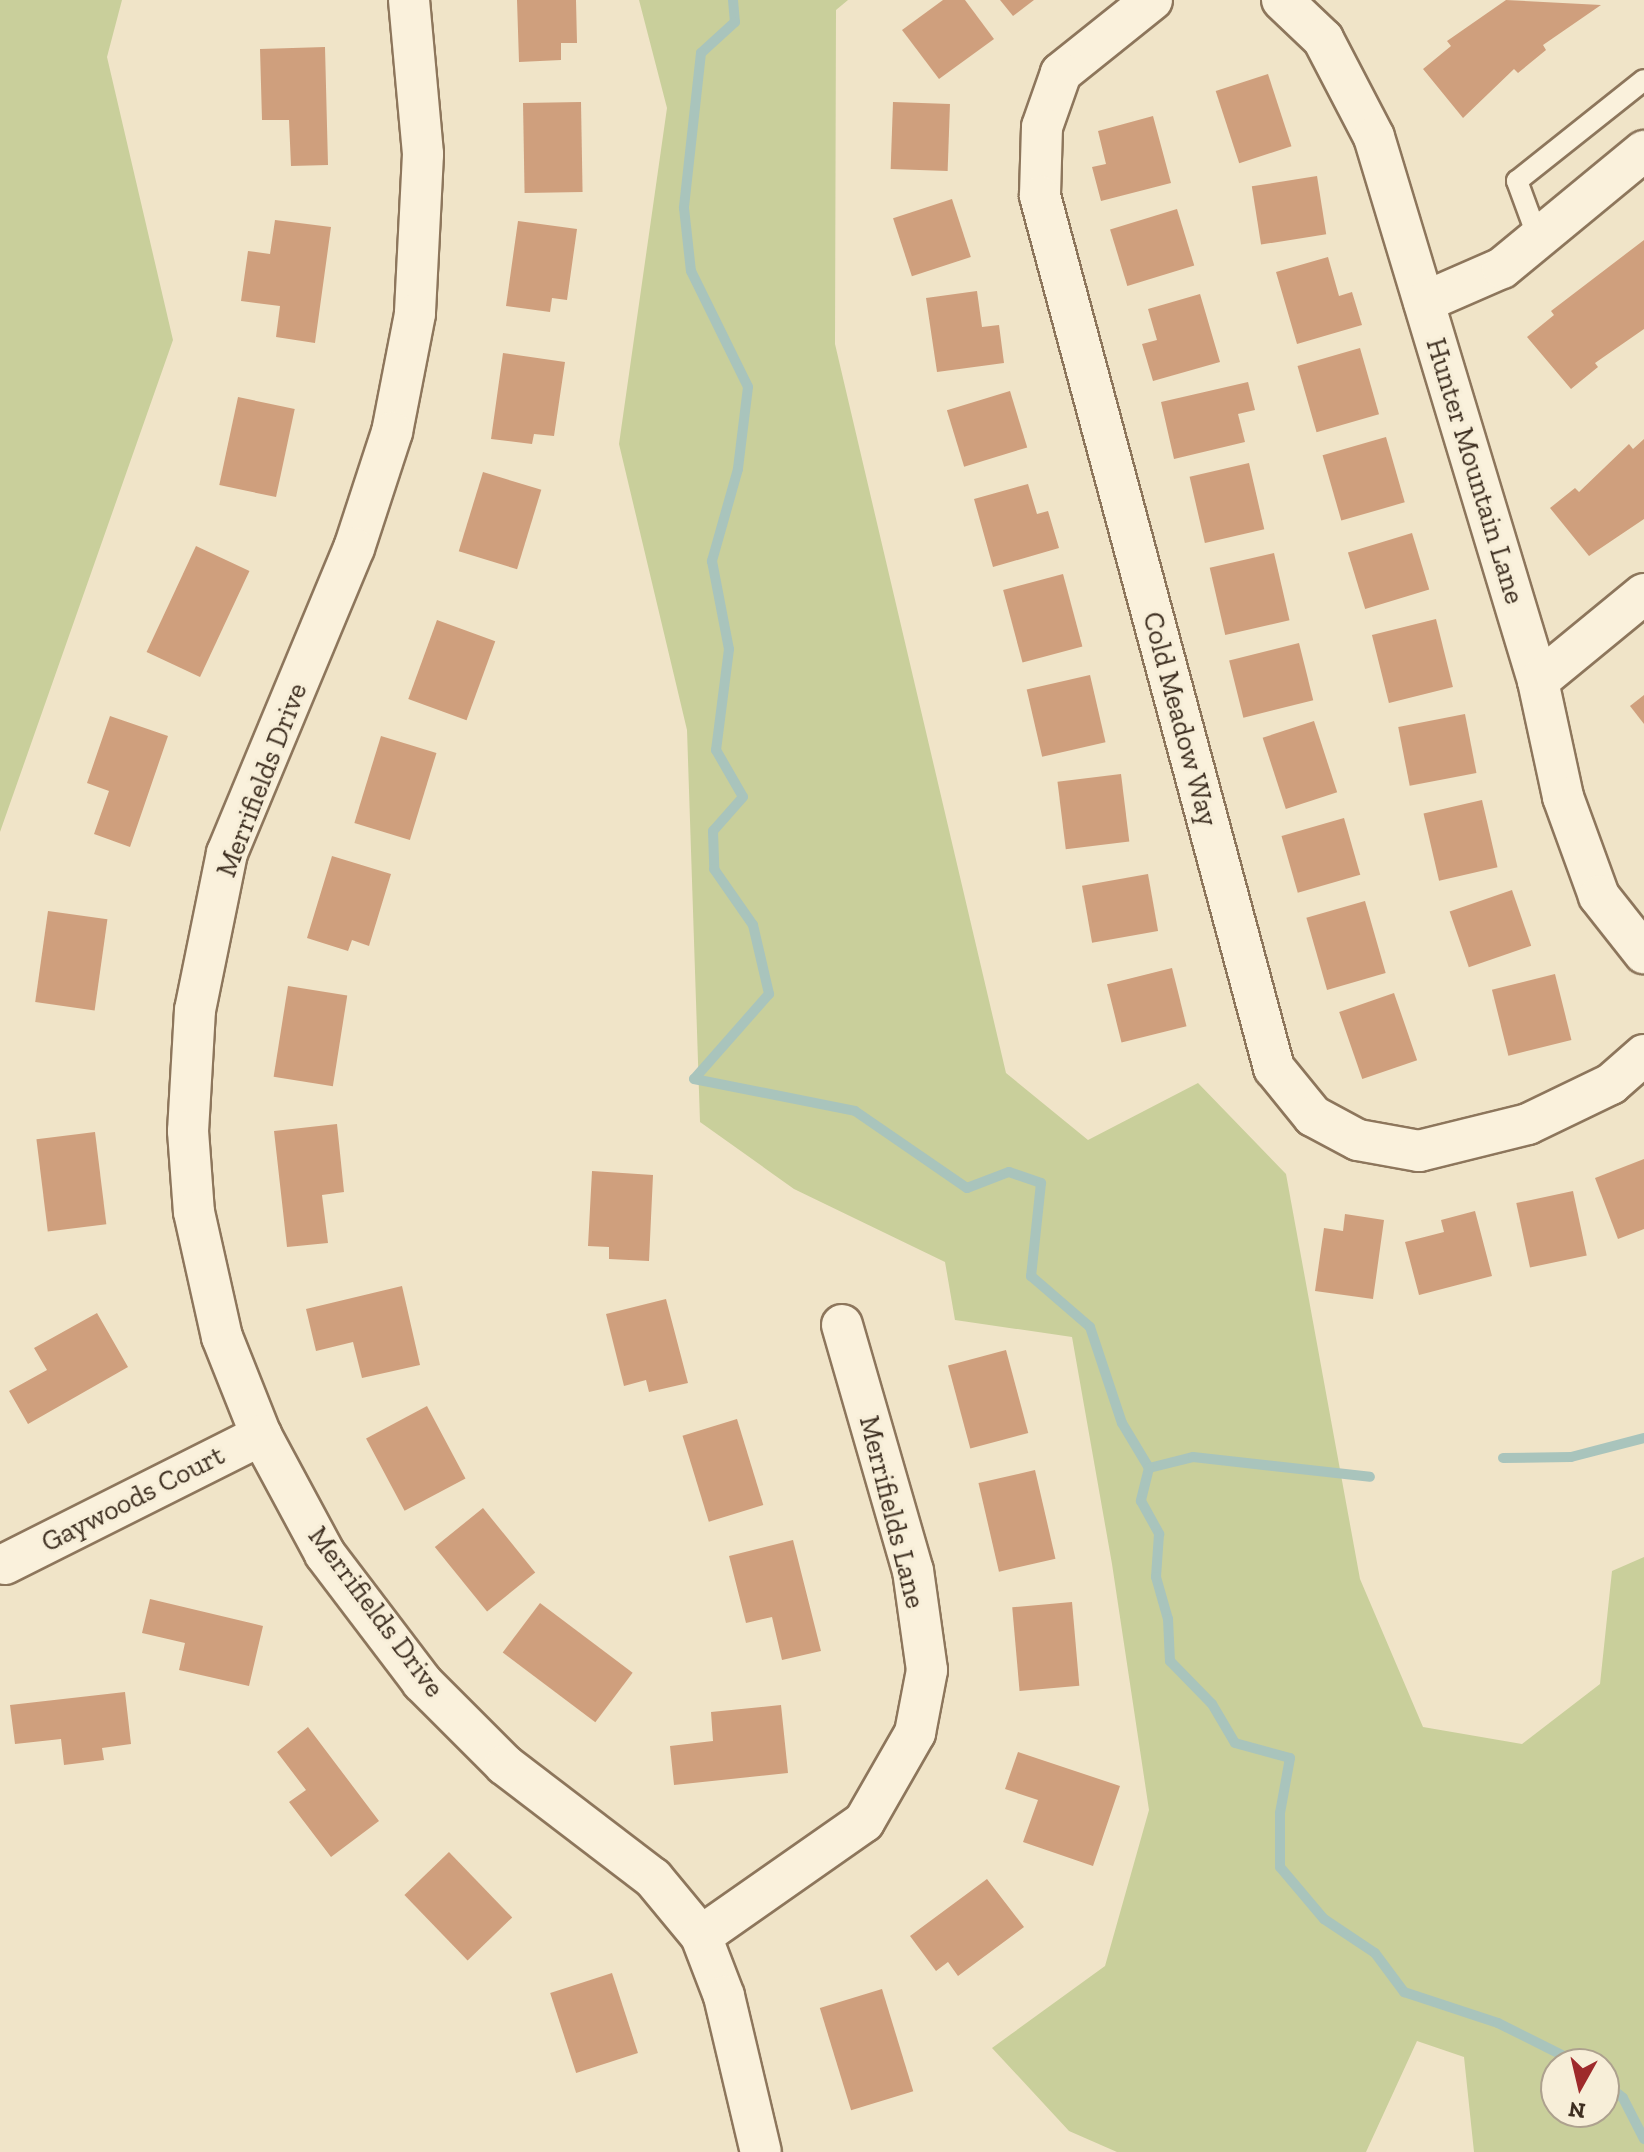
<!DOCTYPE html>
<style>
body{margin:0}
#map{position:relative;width:1644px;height:2152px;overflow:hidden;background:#f0e4c8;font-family:"Zilla Slab",serif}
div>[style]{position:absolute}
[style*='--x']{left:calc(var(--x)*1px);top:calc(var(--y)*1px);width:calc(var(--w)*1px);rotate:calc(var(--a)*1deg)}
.green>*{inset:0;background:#c9cf9b}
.stream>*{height:10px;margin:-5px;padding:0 5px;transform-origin:5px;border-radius:5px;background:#a9c4bc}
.building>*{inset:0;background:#cf9f7d;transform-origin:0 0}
.roads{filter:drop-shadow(2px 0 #8d765c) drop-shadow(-2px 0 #8d765c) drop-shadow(0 2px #8d765c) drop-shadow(0 -2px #8d765c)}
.lane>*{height:20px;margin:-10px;padding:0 10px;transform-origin:10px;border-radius:10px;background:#faf1dc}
.street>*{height:40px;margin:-20px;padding:0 20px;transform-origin:20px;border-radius:20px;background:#faf1dc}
span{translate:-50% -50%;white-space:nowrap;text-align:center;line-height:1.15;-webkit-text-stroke:6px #f7eed8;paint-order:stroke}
.street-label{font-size:28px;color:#3d2e20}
.north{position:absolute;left:1540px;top:2048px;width:80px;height:80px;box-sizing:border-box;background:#f7eed8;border:2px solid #ada18e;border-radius:50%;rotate:188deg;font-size:22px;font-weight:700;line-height:32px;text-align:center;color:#3d2e20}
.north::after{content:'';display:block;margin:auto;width:28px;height:36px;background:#9e2a2b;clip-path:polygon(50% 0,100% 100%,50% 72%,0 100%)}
</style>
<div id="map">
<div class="green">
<i style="clip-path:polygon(0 0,122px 0,107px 57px,173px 340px,0 832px)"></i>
<i style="clip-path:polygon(evenodd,639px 0,848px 0,836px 10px,835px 344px,1006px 1073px,1088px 1140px,1198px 1083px,1286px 1174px,1360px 1579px,1423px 1727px,1522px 1744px,1600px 1684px,1612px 1571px,1644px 1557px,1644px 2152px,1474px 2152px,1464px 2057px,1417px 2041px,1366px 2152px,1117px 2152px,1069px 2131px,992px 2048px,1105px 1966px,1149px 1810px,1112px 1564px,1072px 1337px,955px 1320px,945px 1262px,794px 1189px,700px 1122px,687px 730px,619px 444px,667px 108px,639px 0,1604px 2064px,1604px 2112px,1556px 2112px,1556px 2064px,1604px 2064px)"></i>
</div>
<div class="stream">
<i style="--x:733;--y:0;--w:22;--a:85"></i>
<i style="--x:735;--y:22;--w:46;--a:137.6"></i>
<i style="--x:701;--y:53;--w:156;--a:96.3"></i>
<i style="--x:684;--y:208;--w:63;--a:83.7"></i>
<i style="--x:691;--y:271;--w:129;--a:63.8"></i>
<i style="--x:748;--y:387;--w:83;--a:97"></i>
<i style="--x:738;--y:469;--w:96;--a:105.8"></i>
<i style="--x:712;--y:561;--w:90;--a:79.1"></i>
<i style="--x:729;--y:649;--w:102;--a:97.3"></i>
<i style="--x:716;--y:750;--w:54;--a:60.1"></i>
<i style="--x:743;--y:797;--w:45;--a:131.4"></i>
<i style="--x:713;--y:831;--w:38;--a:88"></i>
<i style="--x:714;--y:869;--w:68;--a:55.1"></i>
<i style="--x:753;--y:925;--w:71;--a:76.9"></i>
<i style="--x:769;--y:994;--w:113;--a:131.4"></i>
<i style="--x:694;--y:1079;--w:164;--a:11.2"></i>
<i style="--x:855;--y:1111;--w:136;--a:34.5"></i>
<i style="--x:967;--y:1188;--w:45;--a:-20.9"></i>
<i style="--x:1009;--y:1172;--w:34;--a:19"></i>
<i style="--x:1041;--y:1183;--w:94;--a:96.1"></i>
<i style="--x:1031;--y:1276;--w:78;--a:40.8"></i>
<i style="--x:1090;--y:1327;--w:101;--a:71.6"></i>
<i style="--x:1122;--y:1423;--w:52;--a:59"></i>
<i style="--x:1149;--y:1468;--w:45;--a:-14"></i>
<i style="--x:1193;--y:1457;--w:178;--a:6.4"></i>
<i style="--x:1503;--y:1458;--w:68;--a:-0.8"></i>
<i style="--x:1571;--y:1457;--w:75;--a:-14.6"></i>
<i style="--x:1149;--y:1468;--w:34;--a:104"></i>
<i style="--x:1141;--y:1501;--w:38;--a:61"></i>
<i style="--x:1159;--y:1534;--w:43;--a:94"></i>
<i style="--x:1156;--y:1577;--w:44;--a:74.1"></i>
<i style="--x:1168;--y:1619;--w:42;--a:87.3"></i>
<i style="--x:1170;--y:1661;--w:60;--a:45.7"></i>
<i style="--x:1212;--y:1704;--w:45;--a:59.5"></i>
<i style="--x:1235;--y:1743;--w:57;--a:15.3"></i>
<i style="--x:1290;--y:1758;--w:56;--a:100.3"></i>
<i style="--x:1280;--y:1813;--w:54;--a:90"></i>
<i style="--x:1280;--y:1867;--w:68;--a:49.8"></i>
<i style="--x:1324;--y:1919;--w:61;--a:33.7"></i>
<i style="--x:1375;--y:1953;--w:49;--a:53.4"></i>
<i style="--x:1404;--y:1992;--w:99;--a:18.3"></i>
<i style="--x:1498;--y:2023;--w:92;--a:26.6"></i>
<i style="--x:1604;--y:2083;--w:24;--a:38"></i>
<i style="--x:1623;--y:2098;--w:46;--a:62.9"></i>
</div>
<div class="building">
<i style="clip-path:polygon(517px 0,576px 0,577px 43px,561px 43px,561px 60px,519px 62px)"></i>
<i style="clip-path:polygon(943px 0,965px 0,994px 39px,939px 79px,902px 30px)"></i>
<i style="clip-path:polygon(1000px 0,1034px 0,1013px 16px)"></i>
<i style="clip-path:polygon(1506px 0,1601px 5px,1543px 45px,1546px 50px,1518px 73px,1514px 69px,1463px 118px,1423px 69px,1451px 46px,1447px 41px)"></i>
<i style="clip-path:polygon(325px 47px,328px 165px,291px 166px,289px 120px,262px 120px,260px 49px)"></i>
<i style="left:1268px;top:74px;width:76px;height:55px;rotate:72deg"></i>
<i style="left:581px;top:102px;width:90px;height:58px;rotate:89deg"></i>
<i style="left:893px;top:102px;width:57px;height:67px;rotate:2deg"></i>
<i style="clip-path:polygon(1153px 116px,1171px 183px,1101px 201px,1092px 167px,1106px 164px,1098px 131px)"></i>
<i style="left:1317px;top:176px;width:59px;height:66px;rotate:81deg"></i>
<i style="left:952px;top:199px;width:61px;height:62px;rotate:72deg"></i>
<i style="left:1177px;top:209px;width:59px;height:70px;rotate:73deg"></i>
<i style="clip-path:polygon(275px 220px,331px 227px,315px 343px,276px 337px,280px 306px,241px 301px,248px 251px,270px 254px)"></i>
<i style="clip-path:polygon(518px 221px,577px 229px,567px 300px,552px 298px,550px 312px,506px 306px)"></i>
<i style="clip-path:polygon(1644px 240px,1644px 329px,1595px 363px,1598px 367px,1571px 389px,1527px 337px,1554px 315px,1551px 311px)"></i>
<i style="clip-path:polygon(1328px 257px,1339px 296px,1352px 292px,1362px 325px,1297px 344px,1276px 272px)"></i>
<i style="clip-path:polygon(977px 291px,982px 327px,999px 325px,1004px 363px,937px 372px,926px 298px)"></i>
<i style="clip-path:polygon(1200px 294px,1220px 362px,1153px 381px,1142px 344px,1157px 340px,1148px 309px)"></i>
<i style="left:1360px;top:348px;width:69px;height:65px;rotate:74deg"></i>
<i style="clip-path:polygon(503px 353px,565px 362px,554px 436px,534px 434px,532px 444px,491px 439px)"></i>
<i style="clip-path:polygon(1248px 382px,1255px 410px,1238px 414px,1245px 442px,1174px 459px,1161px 402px)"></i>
<i style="left:1010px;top:391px;width:59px;height:66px;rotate:73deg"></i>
<i style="left:238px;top:397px;width:58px;height:90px;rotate:12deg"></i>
<i style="left:1386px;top:437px;width:68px;height:66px;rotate:74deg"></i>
<i style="clip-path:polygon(1644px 439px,1644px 519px,1589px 556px,1550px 508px,1575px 488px,1579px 492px,1629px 444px,1633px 449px)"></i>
<i style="left:1249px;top:463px;width:68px;height:61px;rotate:77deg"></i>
<i style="left:483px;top:472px;width:61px;height:83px;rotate:17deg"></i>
<i style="clip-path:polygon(1028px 484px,1037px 514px,1048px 511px,1059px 548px,993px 567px,974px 499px)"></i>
<i style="left:1412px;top:533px;width:59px;height:67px;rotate:73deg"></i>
<i style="left:196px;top:546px;width:59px;height:117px;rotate:25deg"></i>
<i style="left:1274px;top:553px;width:69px;height:66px;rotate:77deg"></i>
<i style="left:1063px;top:574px;width:75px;height:62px;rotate:75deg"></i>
<i style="left:1436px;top:619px;width:70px;height:66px;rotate:76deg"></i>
<i style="left:437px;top:620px;width:62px;height:84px;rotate:20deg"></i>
<i style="left:1299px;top:643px;width:59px;height:72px;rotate:76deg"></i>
<i style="left:1090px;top:675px;width:69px;height:65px;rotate:77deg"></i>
<i style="clip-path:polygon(1644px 695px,1644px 724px,1630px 706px)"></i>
<i style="left:1465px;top:714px;width:60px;height:68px;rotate:79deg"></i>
<i style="clip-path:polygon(110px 716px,168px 736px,130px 847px,94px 834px,109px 791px,87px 783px)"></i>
<i style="left:1314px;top:721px;width:75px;height:54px;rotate:72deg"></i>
<i style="left:381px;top:736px;width:58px;height:91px;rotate:17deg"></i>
<i style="left:1121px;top:774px;width:68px;height:64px;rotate:83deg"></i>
<i style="left:1482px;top:800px;width:69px;height:60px;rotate:77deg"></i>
<i style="left:1344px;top:818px;width:59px;height:65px;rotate:74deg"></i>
<i style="clip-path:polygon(332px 856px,391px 874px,369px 946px,352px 940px,348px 951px,307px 938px)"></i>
<i style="left:1148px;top:874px;width:58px;height:67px;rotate:80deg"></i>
<i style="left:1512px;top:890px;width:59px;height:66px;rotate:71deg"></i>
<i style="left:1365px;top:901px;width:75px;height:61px;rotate:74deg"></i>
<i style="left:48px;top:911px;width:60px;height:92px;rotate:8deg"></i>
<i style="left:1172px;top:968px;width:60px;height:67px;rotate:76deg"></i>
<i style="left:1555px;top:974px;width:68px;height:65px;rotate:76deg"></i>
<i style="left:288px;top:986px;width:60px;height:92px;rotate:9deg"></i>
<i style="left:1394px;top:993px;width:71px;height:58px;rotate:71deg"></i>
<i style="clip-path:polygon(337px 1124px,344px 1192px,322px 1195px,328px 1243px,287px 1247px,274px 1131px)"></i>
<i style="left:95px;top:1132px;width:93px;height:59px;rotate:83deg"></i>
<i style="clip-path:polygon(1644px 1159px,1644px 1229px,1618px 1239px,1595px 1178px)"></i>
<i style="clip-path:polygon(592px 1171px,653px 1175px,649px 1261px,609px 1259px,609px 1247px,588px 1246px)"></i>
<i style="left:1573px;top:1191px;width:66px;height:58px;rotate:78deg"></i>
<i style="clip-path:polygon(1475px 1211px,1492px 1276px,1419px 1295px,1405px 1242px,1444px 1232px,1441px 1220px)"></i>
<i style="clip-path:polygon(1345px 1214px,1384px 1220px,1373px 1299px,1315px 1291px,1324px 1228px,1343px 1231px)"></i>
<i style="clip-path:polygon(402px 1286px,420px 1365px,362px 1378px,353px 1342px,316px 1351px,306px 1309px)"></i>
<i style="clip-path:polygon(666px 1299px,688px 1383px,649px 1392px,646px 1380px,624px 1386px,606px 1314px)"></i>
<i style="clip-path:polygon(97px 1313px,128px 1367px,28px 1424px,9px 1391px,47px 1370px,34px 1348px)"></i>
<i style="left:1006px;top:1350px;width:86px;height:60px;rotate:75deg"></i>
<i style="left:427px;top:1406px;width:82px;height:69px;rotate:62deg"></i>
<i style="left:737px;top:1419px;width:90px;height:57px;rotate:73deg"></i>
<i style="left:1035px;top:1470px;width:91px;height:58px;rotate:77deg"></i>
<i style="left:483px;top:1508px;width:83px;height:62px;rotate:51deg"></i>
<i style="clip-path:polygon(793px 1540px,821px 1651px,782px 1660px,772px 1617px,746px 1623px,729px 1556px)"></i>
<i style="clip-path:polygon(150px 1599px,263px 1626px,249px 1686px,179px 1670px,185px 1643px,142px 1633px)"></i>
<i style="left:1072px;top:1602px;width:84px;height:60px;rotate:85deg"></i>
<i style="left:540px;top:1603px;width:116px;height:62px;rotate:37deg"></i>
<i style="clip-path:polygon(125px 1692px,131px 1744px,102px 1748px,104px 1760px,64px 1765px,61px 1739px,15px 1744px,10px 1705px)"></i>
<i style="clip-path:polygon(781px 1705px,788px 1773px,674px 1785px,670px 1746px,713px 1741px,711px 1712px)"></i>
<i style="clip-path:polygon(308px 1727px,379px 1821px,331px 1857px,289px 1802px,306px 1790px,277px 1752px)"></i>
<i style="clip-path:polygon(1018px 1752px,1120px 1786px,1093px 1866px,1023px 1842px,1038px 1800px,1005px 1789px)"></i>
<i style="left:449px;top:1852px;width:91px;height:62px;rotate:46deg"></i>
<i style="clip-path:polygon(987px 1879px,1024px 1927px,958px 1976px,948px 1962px,936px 1971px,910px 1936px)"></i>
<i style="left:612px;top:1973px;width:84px;height:65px;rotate:72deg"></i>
<i style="left:882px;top:1989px;width:107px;height:65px;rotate:73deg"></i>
</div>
<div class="roads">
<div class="lane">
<i style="--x:1538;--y:238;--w:61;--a:-110.2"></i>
<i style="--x:1517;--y:181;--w:162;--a:-38.5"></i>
</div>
<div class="street">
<i style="--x:409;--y:0;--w:155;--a:84.8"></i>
<i style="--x:423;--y:154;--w:160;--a:92.9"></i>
<i style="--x:415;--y:314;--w:120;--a:101"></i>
<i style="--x:392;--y:432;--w:122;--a:108.1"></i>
<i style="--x:354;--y:548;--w:330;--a:112.6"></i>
<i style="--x:227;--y:853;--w:160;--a:101.5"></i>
<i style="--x:195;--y:1010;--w:121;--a:93.3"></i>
<i style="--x:188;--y:1131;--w:81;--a:85.8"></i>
<i style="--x:194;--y:1212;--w:128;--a:77.4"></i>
<i style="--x:222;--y:1337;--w:105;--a:68.3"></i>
<i style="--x:261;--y:1435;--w:135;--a:61.7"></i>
<i style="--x:325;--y:1554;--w:161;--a:52.8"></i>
<i style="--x:422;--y:1682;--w:117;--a:45"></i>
<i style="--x:505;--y:1765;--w:186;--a:37.4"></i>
<i style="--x:653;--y:1878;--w:75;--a:50.4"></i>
<i style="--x:701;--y:1936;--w:64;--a:69"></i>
<i style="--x:724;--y:1996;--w:160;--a:76.7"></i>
<i style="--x:1152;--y:0;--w:117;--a:141.3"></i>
<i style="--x:1061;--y:73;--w:57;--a:109.4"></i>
<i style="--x:1042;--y:127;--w:69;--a:91.7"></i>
<i style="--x:1040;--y:196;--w:903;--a:74.98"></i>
<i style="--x:1274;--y:1068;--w:62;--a:50.9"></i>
<i style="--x:1313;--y:1116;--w:51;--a:28.1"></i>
<i style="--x:1358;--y:1140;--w:62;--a:10.2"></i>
<i style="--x:1419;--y:1151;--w:112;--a:-13.9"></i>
<i style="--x:1528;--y:1124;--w:92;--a:-25.7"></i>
<i style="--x:1611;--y:1084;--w:44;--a:-41.3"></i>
<i style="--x:1282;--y:0;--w:57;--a:43.6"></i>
<i style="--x:1323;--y:39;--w:110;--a:62.5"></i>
<i style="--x:1374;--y:137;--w:568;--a:73.22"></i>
<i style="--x:1538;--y:681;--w:119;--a:77.8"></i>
<i style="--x:1563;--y:797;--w:105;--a:70"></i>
<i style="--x:1599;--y:896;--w:73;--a:51.7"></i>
<i style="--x:1424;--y:302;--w:85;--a:-23.6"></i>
<i style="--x:1502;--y:268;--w:184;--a:-39.5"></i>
<i style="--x:1538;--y:681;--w:137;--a:-39.4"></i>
<i style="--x:5;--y:1564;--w:287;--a:-26.7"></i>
<i style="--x:701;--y:1936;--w:199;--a:-35"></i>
<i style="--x:864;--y:1822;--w:103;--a:-60.2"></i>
<i style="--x:915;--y:1733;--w:64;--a:-79.2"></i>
<i style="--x:927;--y:1670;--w:100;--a:-98"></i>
<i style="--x:913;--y:1571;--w:256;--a:-106.1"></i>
</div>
</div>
<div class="street-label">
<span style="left:1475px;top:471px;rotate:73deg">Hunter Mountain Lane</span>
<span style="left:1180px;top:719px;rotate:75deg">Cold Meadow Way</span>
<span style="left:262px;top:780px;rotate:-69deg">Merrifields Drive</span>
<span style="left:133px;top:1499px;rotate:-27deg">Gaywoods Court</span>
<span style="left:892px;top:1512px;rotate:76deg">Merrifields Lane</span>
<span style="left:376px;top:1612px;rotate:53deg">Merrifields Drive</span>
</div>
<div class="north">N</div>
</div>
